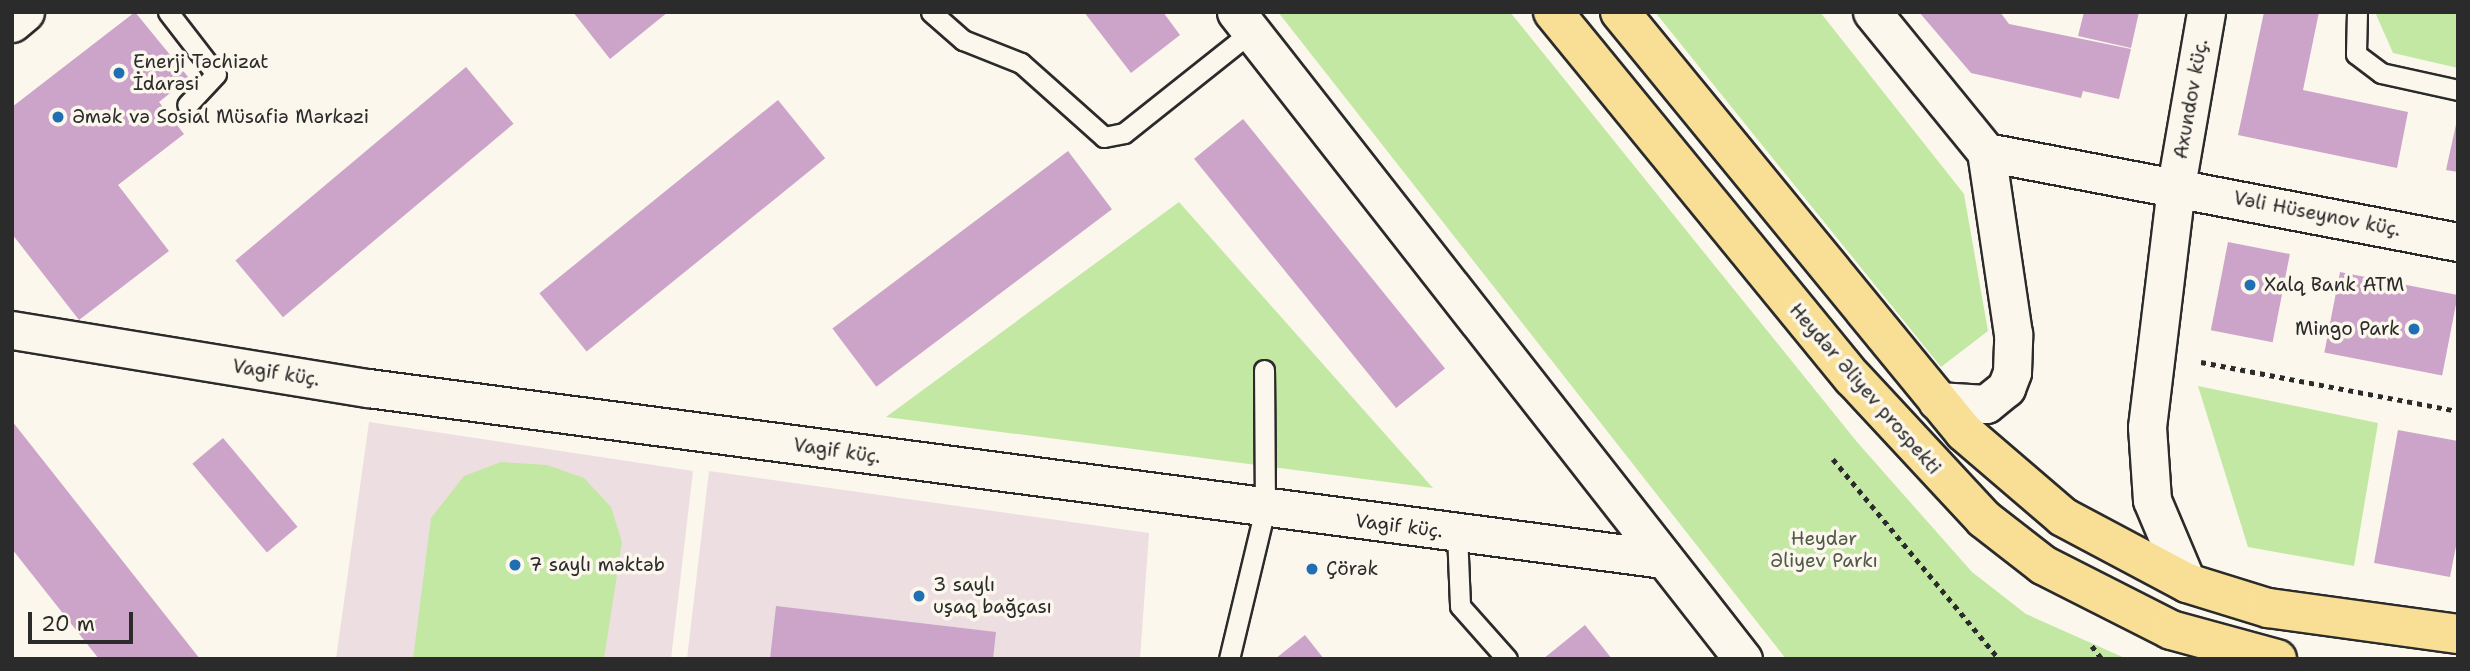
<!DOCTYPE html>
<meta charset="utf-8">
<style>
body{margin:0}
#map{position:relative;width:2470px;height:671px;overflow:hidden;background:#fbf7ec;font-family:"Shantell Sans",sans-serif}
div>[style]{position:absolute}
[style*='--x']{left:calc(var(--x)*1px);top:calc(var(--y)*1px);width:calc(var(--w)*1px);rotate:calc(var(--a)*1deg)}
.built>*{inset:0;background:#eddee2}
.green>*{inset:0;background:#c3e8a3}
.building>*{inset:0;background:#cca4ca;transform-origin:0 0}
.path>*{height:4.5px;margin-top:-2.25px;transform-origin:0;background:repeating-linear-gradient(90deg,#2b2b2b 0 5px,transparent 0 10px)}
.roads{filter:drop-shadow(2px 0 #2b2b2b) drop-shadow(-2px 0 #2b2b2b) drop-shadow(0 2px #2b2b2b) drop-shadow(0 -2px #2b2b2b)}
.lane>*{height:19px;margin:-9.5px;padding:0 9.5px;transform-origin:9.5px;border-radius:9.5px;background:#fbf7ec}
.street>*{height:37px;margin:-18.5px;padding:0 18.5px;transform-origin:18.5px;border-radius:18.5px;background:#fbf7ec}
.primary>*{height:38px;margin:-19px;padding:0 19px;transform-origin:19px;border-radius:19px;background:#f9df96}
.dots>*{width:19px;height:19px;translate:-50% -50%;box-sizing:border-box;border:4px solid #fbf7ec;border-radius:50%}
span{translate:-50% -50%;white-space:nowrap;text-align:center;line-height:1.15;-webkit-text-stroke:7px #fbf7ec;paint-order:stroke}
.poi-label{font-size:19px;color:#2b2b2b}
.left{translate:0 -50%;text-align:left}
.right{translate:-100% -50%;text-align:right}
.street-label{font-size:19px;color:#2b2b2b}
.park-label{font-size:19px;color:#515a49}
.frame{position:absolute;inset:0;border:14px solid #2b2b2b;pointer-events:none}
.scale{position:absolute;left:28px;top:612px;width:105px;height:32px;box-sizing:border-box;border:4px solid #2b2b2b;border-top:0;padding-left:9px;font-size:21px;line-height:24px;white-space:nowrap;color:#2b2b2b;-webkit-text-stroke:5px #fbf7ec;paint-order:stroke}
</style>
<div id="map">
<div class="built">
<i style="clip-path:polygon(369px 422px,693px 471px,671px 659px,336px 659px)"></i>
<i style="clip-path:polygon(709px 471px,1149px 533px,1140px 659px,687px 659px)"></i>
</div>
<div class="green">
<i style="clip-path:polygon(1278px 12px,1510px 12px,1857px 442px,1972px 572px,2026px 614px,2127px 659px,1786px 659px)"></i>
<i style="clip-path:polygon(1655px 12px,1820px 12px,1964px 194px,1988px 331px,1941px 367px)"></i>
<i style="clip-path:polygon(2375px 12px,2458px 12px,2458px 68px,2393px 53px)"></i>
<i style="clip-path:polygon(1179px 202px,1433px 488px,886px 417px)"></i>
<i style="clip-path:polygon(2198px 386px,2378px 423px,2354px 566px,2248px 547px)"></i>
<i style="clip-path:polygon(501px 462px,547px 465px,584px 478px,611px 507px,622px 542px,604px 659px,413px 659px,431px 518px,464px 476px)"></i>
</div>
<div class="building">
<i style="clip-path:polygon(135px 12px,189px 78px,159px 102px,184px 134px,118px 185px,169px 251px,79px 320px,12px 234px,12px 107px)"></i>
<i style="clip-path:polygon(573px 12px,668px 12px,610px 59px)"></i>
<i style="clip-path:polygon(1084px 12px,1163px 12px,1180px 35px,1131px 73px)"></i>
<i style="clip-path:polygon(1919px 12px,2000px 12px,2009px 24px,2131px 49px,2119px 99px,2083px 91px,2081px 98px,1971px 73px)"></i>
<i style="clip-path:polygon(2084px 12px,2139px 12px,2131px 48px,2078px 36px)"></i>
<i style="clip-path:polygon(2264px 12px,2319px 12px,2303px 90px,2408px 112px,2397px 168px,2238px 135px)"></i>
<i style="left:466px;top:67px;width:74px;height:301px;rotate:50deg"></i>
<i style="left:778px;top:100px;width:75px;height:307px;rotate:51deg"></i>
<i style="left:1243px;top:119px;width:321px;height:63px;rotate:51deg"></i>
<i style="clip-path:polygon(2457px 120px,2458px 120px,2458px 172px,2446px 170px)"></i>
<i style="left:1068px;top:151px;width:73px;height:295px;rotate:53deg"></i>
<i style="left:2228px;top:242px;width:63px;height:90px;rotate:11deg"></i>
<i style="left:2340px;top:272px;width:120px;height:82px;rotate:11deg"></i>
<i style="clip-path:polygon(12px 421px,200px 659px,99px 659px,12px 549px)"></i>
<i style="clip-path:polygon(2398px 430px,2458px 441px,2458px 536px,2450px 577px,2374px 563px)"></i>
<i style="left:223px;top:438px;width:116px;height:40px;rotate:50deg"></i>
<i style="clip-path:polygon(776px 606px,996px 632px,993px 659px,770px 659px)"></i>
<i style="clip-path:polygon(1585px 625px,1612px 659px,1543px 659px)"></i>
<i style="clip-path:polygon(1305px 635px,1324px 659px,1275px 659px)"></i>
</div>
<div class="path">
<i style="--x:2201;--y:362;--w:262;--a:10.8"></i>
<i style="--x:1833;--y:459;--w:260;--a:50.3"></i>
<i style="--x:2092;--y:646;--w:16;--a:52"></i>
</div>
<div class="roads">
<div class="lane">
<i style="--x:168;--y:12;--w:78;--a:52.3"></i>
<i style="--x:216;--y:74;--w:42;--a:133.1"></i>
<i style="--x:931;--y:12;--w:43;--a:41.2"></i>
<i style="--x:963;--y:40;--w:62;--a:21.6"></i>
<i style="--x:1021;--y:63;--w:111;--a:41.7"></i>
<i style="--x:1104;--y:137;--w:20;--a:-11"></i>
<i style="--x:1124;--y:133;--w:162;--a:-38.5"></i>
<i style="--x:2357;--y:12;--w:42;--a:91.4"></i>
<i style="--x:2356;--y:54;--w:31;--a:37"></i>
<i style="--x:2381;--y:73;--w:79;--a:12.4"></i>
<i style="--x:1457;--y:533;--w:73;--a:87.6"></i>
<i style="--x:1460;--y:606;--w:71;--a:48.4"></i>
<i style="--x:1229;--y:659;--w:154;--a:-76.5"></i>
<i style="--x:1265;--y:509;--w:139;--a:-90.4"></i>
</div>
<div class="street">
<i style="--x:1236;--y:12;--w:822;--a:51.92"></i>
<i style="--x:1872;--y:12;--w:181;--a:50.8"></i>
<i style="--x:1986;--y:152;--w:481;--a:10.8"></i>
<i style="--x:12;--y:23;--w:17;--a:-40"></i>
<i style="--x:12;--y:330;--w:361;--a:9.3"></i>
<i style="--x:368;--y:388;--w:1307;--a:7.52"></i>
<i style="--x:1937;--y:401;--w:49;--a:3.5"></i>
<i style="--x:1986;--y:404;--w:26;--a:-39"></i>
<i style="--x:2006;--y:388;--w:17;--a:-69"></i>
<i style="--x:2012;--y:372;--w:38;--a:-88"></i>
<i style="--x:2013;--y:334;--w:184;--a:-98.4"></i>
<i style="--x:2187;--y:583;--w:90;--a:-112.9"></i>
<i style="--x:2152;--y:500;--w:73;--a:-93.9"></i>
<i style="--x:2147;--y:427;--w:243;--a:-83.1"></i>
<i style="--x:2176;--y:186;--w:177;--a:-80.2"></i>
</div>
<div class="primary">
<i style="--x:1553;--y:12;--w:473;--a:50.7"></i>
<i style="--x:1853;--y:378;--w:192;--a:47.1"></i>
<i style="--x:1984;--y:519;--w:75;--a:37.9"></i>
<i style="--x:2043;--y:565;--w:144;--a:26.9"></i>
<i style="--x:2171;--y:630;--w:110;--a:15.3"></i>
<i style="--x:1620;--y:12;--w:543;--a:50.68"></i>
<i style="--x:1964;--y:432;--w:130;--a:40.6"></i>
<i style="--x:2063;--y:517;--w:140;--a:28"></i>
<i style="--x:2187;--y:583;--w:85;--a:17.2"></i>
<i style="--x:2268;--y:608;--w:192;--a:7.8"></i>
</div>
</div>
<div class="dots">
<i style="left:119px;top:73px;background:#1f6fb2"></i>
<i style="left:58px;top:117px;background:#1f6fb2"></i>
<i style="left:2250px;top:285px;background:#1f6fb2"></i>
<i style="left:2414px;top:329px;background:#1f6fb2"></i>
<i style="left:515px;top:565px;background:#1f6fb2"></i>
<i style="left:1312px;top:569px;background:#1f6fb2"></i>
<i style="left:919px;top:596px;background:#1f6fb2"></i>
</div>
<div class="poi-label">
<span class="left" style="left:133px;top:73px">Enerji Təchizat<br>İdarəsi</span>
<span class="left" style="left:72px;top:117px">Əmək və Sosial Müsafiə Mərkəzi</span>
<span class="left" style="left:2264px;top:285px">Xalq Bank ATM</span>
<span class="right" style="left:2400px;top:329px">Mingo Park</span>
<span class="left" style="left:529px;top:565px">7 saylı məktəb</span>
<span class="left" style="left:1326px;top:569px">Çörək</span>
<span class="left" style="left:933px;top:596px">3 saylı<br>uşaq bağçası</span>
</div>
<div class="street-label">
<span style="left:2191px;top:99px;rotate:-80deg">Axundov küç.</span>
<span style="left:2317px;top:214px;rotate:11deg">Vəli Hüseynov küç.</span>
<span style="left:276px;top:373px;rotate:9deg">Vagif küç.</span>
<span style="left:1865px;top:389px;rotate:49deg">Heydər Əliyev prospekti</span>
<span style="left:837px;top:451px;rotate:8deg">Vagif küç.</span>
<span style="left:1399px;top:526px;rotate:7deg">Vagif küç.</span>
</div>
<div class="park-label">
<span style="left:1824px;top:550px">Heydər<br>Əliyev Parkı</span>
</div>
<div class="frame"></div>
<div class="scale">20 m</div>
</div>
